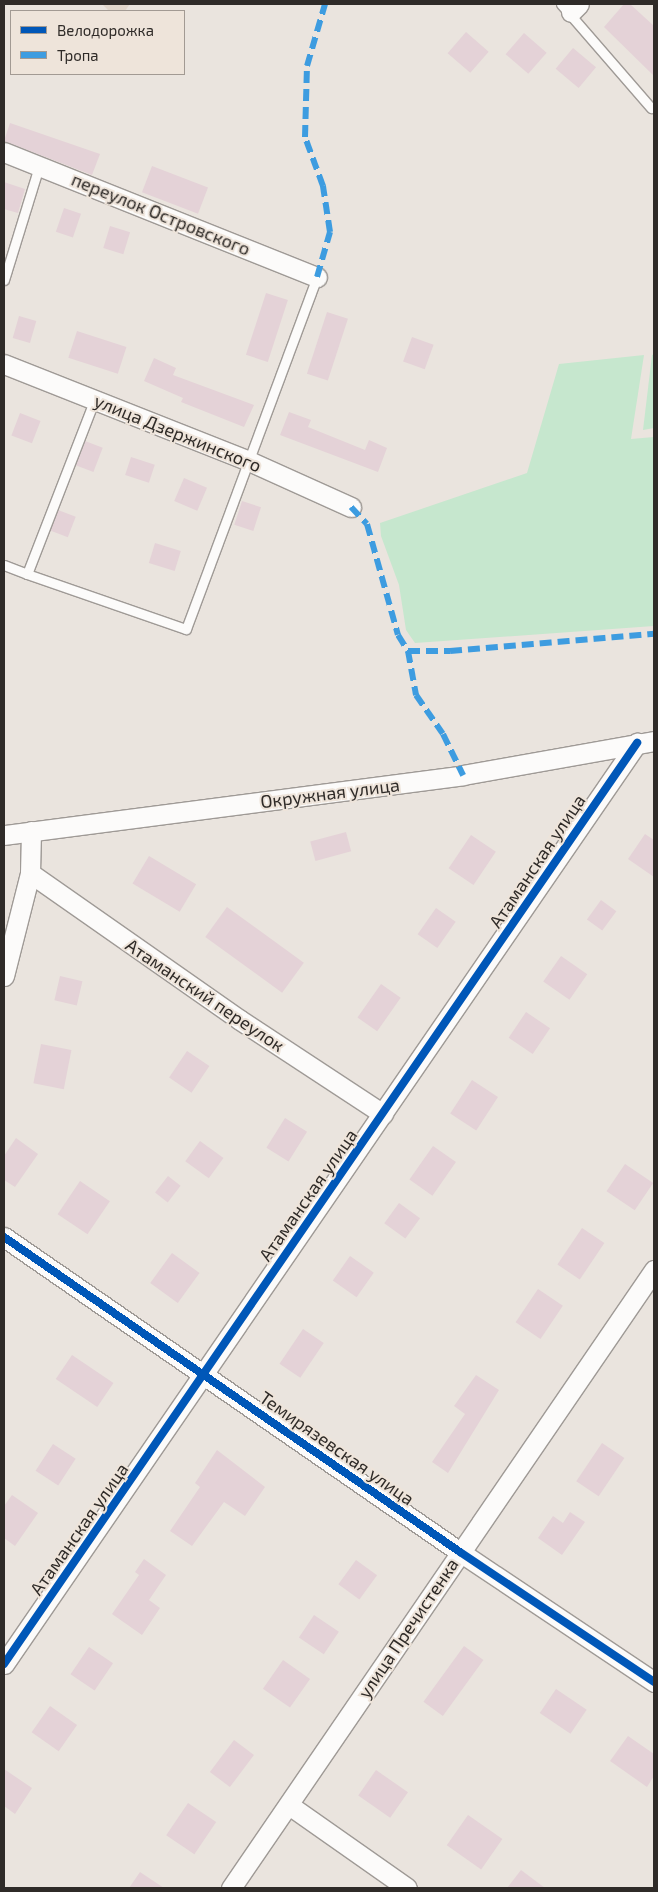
<!DOCTYPE html>
<meta charset="utf-8">
<style>
body{margin:0}
#map{position:relative;width:658px;height:1892px;overflow:hidden;background:#eae4de;font-family:"Exo 2",sans-serif}
div>[style]{position:absolute}
[style*='--x']{left:calc(var(--x)*1px);top:calc(var(--y)*1px);width:calc(var(--w)*1px);rotate:calc(var(--a)*1deg)}
.built>*{inset:0;background:#e1d6cb}
.green>*{inset:0;background:#c6e7ce}
.building>*{inset:0;background:#e4d2d7;transform-origin:0 0}
.roads{filter:drop-shadow(1px 0 #9f9a96) drop-shadow(-1px 0 #9f9a96) drop-shadow(0 1px #9f9a96) drop-shadow(0 -1px #9f9a96)}
.lane>*{height:9px;margin:-4.5px;padding:0 4.5px;transform-origin:4.5px;border-radius:4.5px;background:#fcfbfa}
.street>*{height:19px;margin:-9.5px;padding:0 9.5px;transform-origin:9.5px;border-radius:9.5px;background:#fcfbfa}
.quiet>*{height:6px;margin-top:-3px;transform-origin:0;background:repeating-linear-gradient(90deg,#3d9ce0 0 12px,transparent 0 18px)}
.cycleway>*{height:8px;margin:-4px;padding:0 4px;transform-origin:4px;border-radius:4px;background:#0057b8}
span{translate:-50% -50%;white-space:nowrap;text-align:center;line-height:1.15;-webkit-text-stroke:4px #eee4da;paint-order:stroke}
.street-label{font-size:18px;color:#2f2b28}
.frame{position:absolute;inset:0;border:5px solid #2f2b28;pointer-events:none}
.legend{position:absolute;left:10px;top:10px;width:175px;height:65px;box-sizing:border-box;background:#eee4da;border:1px solid #a29a93;margin:0;padding:6px 9px;list-style:none;font-size:15px;color:#2f2b28}
.legend li{display:flex;align-items:center;gap:10px;height:25px}
.legend b{width:25px;border:1px solid #a29a93}
</style>
<div id="map">
<div class="built">
<i style="clip-path:polygon(102px 4px,130px 4px,125px 11px,109px 11px)"></i>
</div>
<div class="green">
<i style="clip-path:polygon(654px 354px,654px 428px,643px 430px,652px 355px)"></i>
<i style="clip-path:polygon(644px 355px,631px 439px,654px 437px,654px 626px,415px 643px,406px 630px,399px 585px,381px 536px,380px 523px,527px 473px,559px 364px)"></i>
</div>
<div class="building">
<i style="clip-path:polygon(624px 4px,630px 4px,654px 26px,654px 76px,604px 27px)"></i>
<i style="left:466px;top:32px;width:30px;height:28px;rotate:41deg"></i>
<i style="left:524px;top:33px;width:30px;height:28px;rotate:41deg"></i>
<i style="left:573px;top:48px;width:30px;height:27px;rotate:40deg"></i>
<i style="clip-path:polygon(10px 123px,100px 154px,92px 175px,4px 141px)"></i>
<i style="left:152px;top:166px;width:60px;height:28px;rotate:21deg"></i>
<i style="clip-path:polygon(4px 182px,25px 189px,18px 213px,4px 209px)"></i>
<i style="left:64px;top:208px;width:18px;height:25px;rotate:19deg"></i>
<i style="left:110px;top:226px;width:21px;height:23px;rotate:17deg"></i>
<i style="left:266px;top:293px;width:23px;height:65px;rotate:18deg"></i>
<i style="left:327px;top:312px;width:22px;height:65px;rotate:18deg"></i>
<i style="left:19px;top:316px;width:18px;height:23px;rotate:16deg"></i>
<i style="left:77px;top:331px;width:52px;height:28px;rotate:18deg"></i>
<i style="left:412px;top:337px;width:23px;height:26px;rotate:20deg"></i>
<i style="clip-path:polygon(154px 358px,176px 368px,173px 375px,254px 405px,244px 427px,181px 402px,183px 398px,144px 381px)"></i>
<i style="clip-path:polygon(289px 412px,311px 420px,308px 427px,365px 450px,369px 440px,387px 448px,378px 472px,280px 435px)"></i>
<i style="left:20px;top:413px;width:22px;height:24px;rotate:21deg"></i>
<i style="left:85px;top:441px;width:19px;height:26px;rotate:21deg"></i>
<i style="left:131px;top:457px;width:25px;height:19px;rotate:18deg"></i>
<i style="left:184px;top:478px;width:25px;height:25px;rotate:23deg"></i>
<i style="left:242px;top:501px;width:20px;height:25px;rotate:18deg"></i>
<i style="left:58px;top:510px;width:19px;height:22px;rotate:21deg"></i>
<i style="left:155px;top:543px;width:27px;height:21px;rotate:17deg"></i>
<i style="left:346px;top:832px;width:20px;height:37px;rotate:75deg"></i>
<i style="clip-path:polygon(645px 834px,654px 840px,654px 877px,628px 859px)"></i>
<i style="left:471px;top:835px;width:30px;height:40px;rotate:34deg"></i>
<i style="left:149px;top:856px;width:55px;height:32px;rotate:31deg"></i>
<i style="left:601px;top:900px;width:19px;height:24px;rotate:36deg"></i>
<i style="left:227px;top:907px;width:95px;height:37px;rotate:36deg"></i>
<i style="left:436px;top:908px;width:24px;height:32px;rotate:35deg"></i>
<i style="left:561px;top:956px;width:32px;height:31px;rotate:35deg"></i>
<i style="left:60px;top:976px;width:23px;height:25px;rotate:13deg"></i>
<i style="left:381px;top:984px;width:24px;height:41px;rotate:35deg"></i>
<i style="left:526px;top:1012px;width:29px;height:31px;rotate:34deg"></i>
<i style="left:41px;top:1044px;width:31px;height:40px;rotate:11deg"></i>
<i style="left:187px;top:1051px;width:27px;height:32px;rotate:34deg"></i>
<i style="left:472px;top:1080px;width:31px;height:40px;rotate:33deg"></i>
<i style="left:285px;top:1118px;width:26px;height:35px;rotate:32deg"></i>
<i style="clip-path:polygon(16px 1138px,38px 1154px,15px 1187px,4px 1180px,4px 1156px)"></i>
<i style="left:200px;top:1141px;width:29px;height:25px;rotate:36deg"></i>
<i style="left:433px;top:1146px;width:28px;height:41px;rotate:35deg"></i>
<i style="left:625px;top:1164px;width:34px;height:33px;rotate:34deg"></i>
<i style="left:168px;top:1176px;width:16px;height:21px;rotate:38deg"></i>
<i style="left:80px;top:1181px;width:36px;height:40px;rotate:34deg"></i>
<i style="left:399px;top:1203px;width:26px;height:25px;rotate:36deg"></i>
<i style="left:582px;top:1228px;width:27px;height:44px;rotate:34deg"></i>
<i style="left:172px;top:1253px;width:34px;height:37px;rotate:36deg"></i>
<i style="left:350px;top:1256px;width:29px;height:30px;rotate:35deg"></i>
<i style="left:538px;top:1289px;width:30px;height:40px;rotate:34deg"></i>
<i style="left:303px;top:1329px;width:25px;height:42px;rotate:34deg"></i>
<i style="left:72px;top:1355px;width:50px;height:29px;rotate:34deg"></i>
<i style="clip-path:polygon(476px 1375px,499px 1390px,448px 1473px,432px 1462px,465px 1414px,454px 1406px)"></i>
<i style="left:602px;top:1443px;width:27px;height:46px;rotate:34deg"></i>
<i style="left:53px;top:1444px;width:27px;height:32px;rotate:33deg"></i>
<i style="clip-path:polygon(217px 1450px,265px 1487px,245px 1516px,224px 1502px,192px 1546px,170px 1531px,200px 1487px,195px 1483px)"></i>
<i style="clip-path:polygon(12px 1495px,38px 1513px,15px 1546px,4px 1538px,4px 1506px)"></i>
<i style="clip-path:polygon(570px 1512px,585px 1522px,562px 1555px,538px 1538px,553px 1516px,563px 1523px)"></i>
<i style="clip-path:polygon(144px 1559px,166px 1575px,149px 1600px,160px 1608px,142px 1635px,112px 1614px,139px 1575px,135px 1572px)"></i>
<i style="left:356px;top:1560px;width:26px;height:30px;rotate:36deg"></i>
<i style="left:314px;top:1615px;width:30px;height:27px;rotate:34deg"></i>
<i style="left:464px;top:1646px;width:24px;height:69px;rotate:36deg"></i>
<i style="left:89px;top:1647px;width:29px;height:33px;rotate:34deg"></i>
<i style="left:283px;top:1660px;width:33px;height:35px;rotate:35deg"></i>
<i style="left:556px;top:1689px;width:37px;height:29px;rotate:34deg"></i>
<i style="left:50px;top:1706px;width:33px;height:32px;rotate:35deg"></i>
<i style="clip-path:polygon(628px 1736px,654px 1754px,654px 1776px,647px 1787px,610px 1761px)"></i>
<i style="left:234px;top:1740px;width:25px;height:40px;rotate:37deg"></i>
<i style="clip-path:polygon(4px 1769px,32px 1788px,15px 1814px,4px 1806px)"></i>
<i style="left:376px;top:1770px;width:39px;height:31px;rotate:35deg"></i>
<i style="left:188px;top:1803px;width:34px;height:39px;rotate:34deg"></i>
<i style="left:468px;top:1815px;width:42px;height:37px;rotate:35deg"></i>
<i style="clip-path:polygon(521px 1870px,545px 1888px,507px 1888px)"></i>
<i style="clip-path:polygon(140px 1872px,164px 1888px,129px 1888px)"></i>
</div>
<div class="roads">
<div class="lane">
<i style="--x:561;--y:4;--w:138;--a:49.1"></i>
<i style="--x:4;--y:280;--w:119;--a:-72.9"></i>
<i style="--x:4;--y:565;--w:25;--a:21"></i>
<i style="--x:27;--y:574;--w:188;--a:-68.8"></i>
<i style="--x:27;--y:574;--w:168;--a:19.1"></i>
<i style="--x:186;--y:629;--w:376;--a:-69.6"></i>
</div>
<div class="street">
<i style="--x:571;--y:12;--w:11;--a:-45"></i>
<i style="--x:4;--y:152;--w:337;--a:21.8"></i>
<i style="--x:4;--y:364;--w:264;--a:21.6"></i>
<i style="--x:249;--y:461;--w:112;--a:24.3"></i>
<i style="--x:4;--y:835;--w:463;--a:-7.4"></i>
<i style="--x:463;--y:775;--w:194;--a:-10.1"></i>
<i style="--x:30;--y:873;--w:256;--a:35"></i>
<i style="--x:240;--y:1020;--w:171;--a:33.3"></i>
<i style="--x:4;--y:976;--w:106;--a:-75.8"></i>
<i style="--x:30;--y:873;--w:42;--a:-88.6"></i>
<i style="--x:4;--y:1237;--w:554;--a:34.64"></i>
<i style="--x:460;--y:1552;--w:234;--a:33.8"></i>
<i style="--x:4;--y:1664;--w:1118;--a:-55.5"></i>
<i style="--x:289;--y:1805;--w:144;--a:35.1"></i>
<i style="--x:231;--y:1888;--w:749;--a:-55.61"></i>
</div>
</div>
<div class="quiet">
<i style="--x:317;--y:277;--w:47;--a:-73.9"></i>
<i style="--x:330;--y:232;--w:47;--a:-98.7"></i>
<i style="--x:323;--y:186;--w:52;--a:-110.2"></i>
<i style="--x:305;--y:137;--w:71;--a:-88.4"></i>
<i style="--x:307;--y:66;--w:65;--a:-73.8"></i>
<i style="--x:351;--y:507;--w:23;--a:47"></i>
<i style="--x:367;--y:524;--w:115;--a:74.4"></i>
<i style="--x:398;--y:635;--w:19;--a:58"></i>
<i style="--x:408;--y:651;--w:45;--a:79.7"></i>
<i style="--x:416;--y:695;--w:47;--a:55.3"></i>
<i style="--x:443;--y:734;--w:46;--a:64"></i>
<i style="--x:408;--y:651;--w:42;--a:0"></i>
<i style="--x:450;--y:651;--w:205;--a:-4.8"></i>
</div>
<div class="cycleway">
<i style="--x:4;--y:1237;--w:554;--a:34.64"></i>
<i style="--x:460;--y:1552;--w:234;--a:33.8"></i>
<i style="--x:4;--y:1664;--w:1118;--a:-55.5"></i>
</div>
<div class="street-label">
<span style="left:161px;top:214px;rotate:22deg">переулок Островского</span>
<span style="left:178px;top:433px;rotate:22deg">улица Дзержинского</span>
<span style="left:330px;top:793px;rotate:-7deg">Окружная улица</span>
<span style="left:537px;top:861px;rotate:-56deg">Атаманская улица</span>
<span style="left:205px;top:995px;rotate:34deg">Атаманский переулок</span>
<span style="left:308px;top:1195px;rotate:-55deg">Атаманская улица</span>
<span style="left:337px;top:1448px;rotate:35deg">Темирязевская улица</span>
<span style="left:79px;top:1529px;rotate:-55deg">Атаманская улица</span>
<span style="left:408px;top:1628px;rotate:-56deg">улица Пречистенка</span>
</div>
<div class="frame"></div>
<ul class="legend">
<li><b style="height:6px;background:#0057b8"></b>Велодорожка</li>
<li><b style="height:6px;background:#3d9ce0"></b>Тропа</li>
</ul>
</div>
